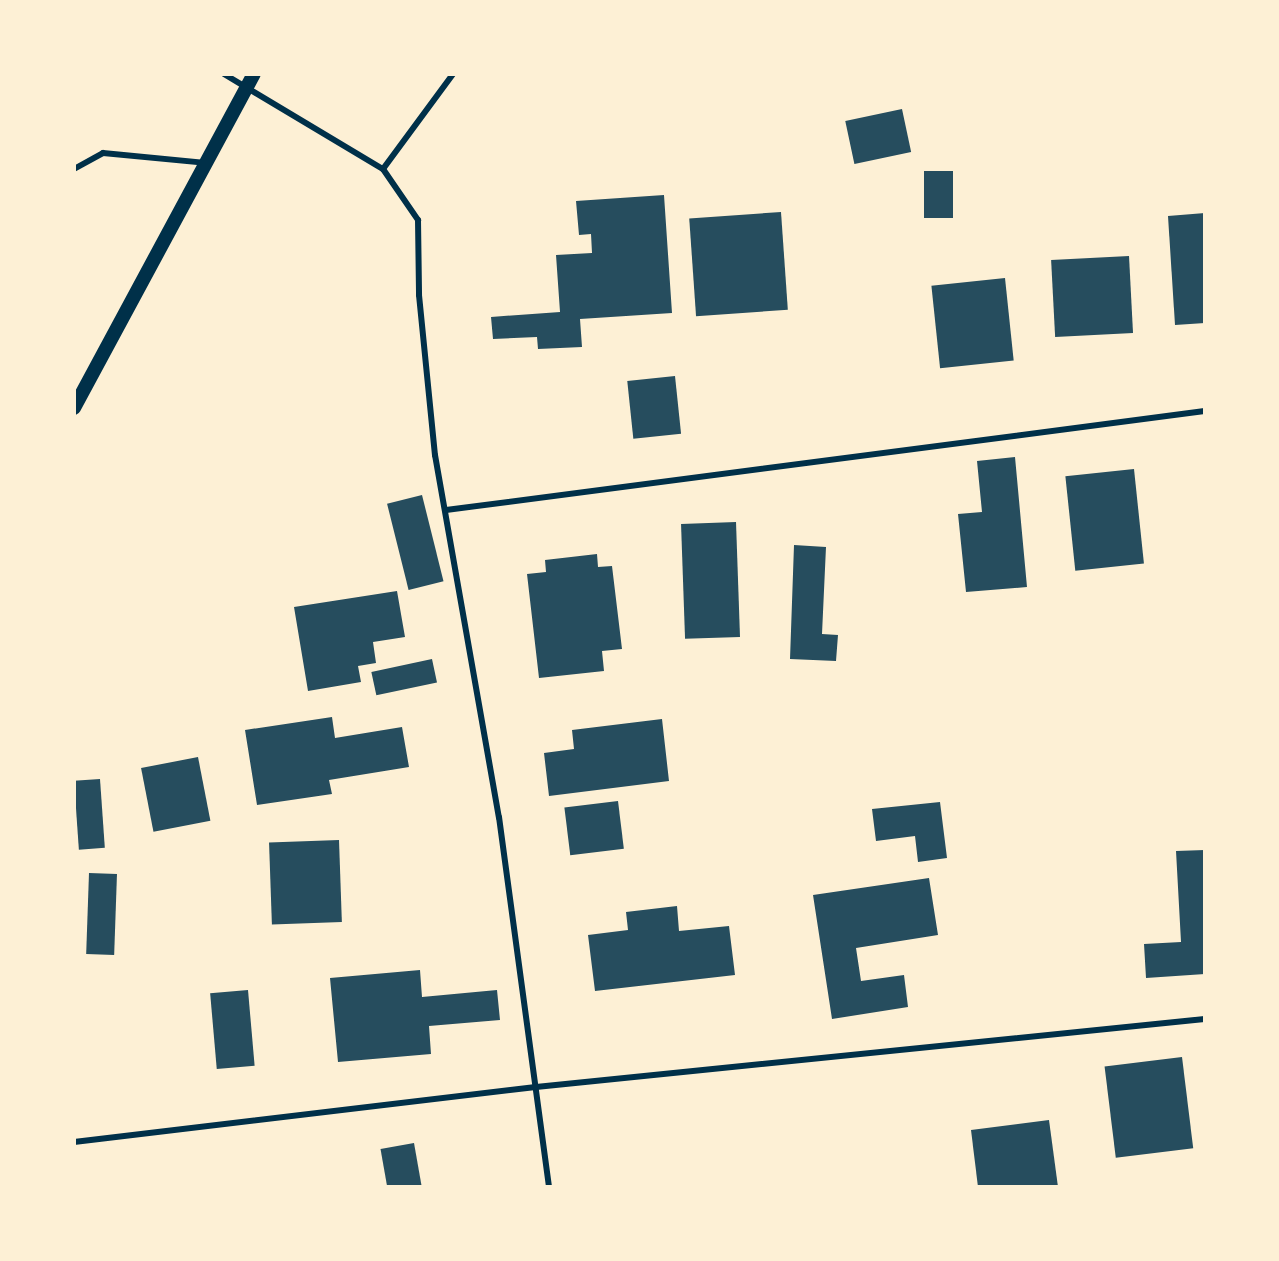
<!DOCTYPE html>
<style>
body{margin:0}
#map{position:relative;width:1279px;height:1261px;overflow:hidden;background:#fdf0d5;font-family:Inter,sans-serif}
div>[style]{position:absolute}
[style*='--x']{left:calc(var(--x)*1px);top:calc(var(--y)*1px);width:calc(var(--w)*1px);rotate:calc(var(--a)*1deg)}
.building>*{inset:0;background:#264d5e;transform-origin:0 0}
.service>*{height:6px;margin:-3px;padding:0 3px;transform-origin:3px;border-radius:3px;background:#003049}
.tertiary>*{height:14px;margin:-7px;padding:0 7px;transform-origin:7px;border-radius:7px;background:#003049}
span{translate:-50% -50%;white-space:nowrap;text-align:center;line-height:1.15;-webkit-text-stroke:8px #fdf0d5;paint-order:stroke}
.frame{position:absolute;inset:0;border:76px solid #fdf0d5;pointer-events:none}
</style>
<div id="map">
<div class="building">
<i style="left:902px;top:109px;width:44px;height:58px;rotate:78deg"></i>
<i style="left:924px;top:171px;width:29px;height:47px"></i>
<i style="clip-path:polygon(664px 195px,672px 313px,580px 319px,582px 347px,538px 349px,537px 337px,493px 339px,491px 317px,560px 312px,556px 255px,592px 253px,591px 234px,579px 235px,576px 201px)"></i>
<i style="left:781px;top:212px;width:98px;height:92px;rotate:86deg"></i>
<i style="clip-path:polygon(1205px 213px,1205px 323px,1175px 325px,1168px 216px)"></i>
<i style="left:1129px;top:256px;width:77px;height:78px;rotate:87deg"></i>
<i style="left:1005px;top:278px;width:83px;height:74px;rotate:84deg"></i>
<i style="left:675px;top:376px;width:58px;height:48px;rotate:84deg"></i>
<i style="clip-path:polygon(1015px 457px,1027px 587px,966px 592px,958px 514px,982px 512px,977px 461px)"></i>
<i style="left:1134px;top:469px;width:95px;height:69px;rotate:84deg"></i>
<i style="left:422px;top:495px;width:89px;height:36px;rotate:76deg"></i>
<i style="left:736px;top:522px;width:115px;height:55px;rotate:88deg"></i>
<i style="clip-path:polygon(794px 545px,826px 547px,822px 634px,838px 635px,836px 661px,790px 659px)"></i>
<i style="clip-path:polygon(597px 554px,598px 567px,612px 566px,622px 649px,602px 651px,604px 671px,539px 678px,527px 574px,546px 572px,545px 560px)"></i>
<i style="clip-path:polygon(397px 591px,405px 637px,373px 642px,376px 663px,358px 666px,361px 682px,308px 691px,294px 607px)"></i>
<i style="left:432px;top:659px;width:24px;height:62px;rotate:78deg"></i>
<i style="clip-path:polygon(332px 717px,335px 738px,402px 727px,409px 767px,329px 780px,332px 794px,257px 805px,245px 730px)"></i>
<i style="clip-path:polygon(662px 719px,669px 781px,549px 796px,544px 753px,574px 749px,572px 730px)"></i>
<i style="left:198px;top:757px;width:65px;height:58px;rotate:79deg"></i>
<i style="left:100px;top:779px;width:69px;height:26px;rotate:86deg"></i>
<i style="left:618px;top:801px;width:48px;height:54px;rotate:83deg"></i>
<i style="clip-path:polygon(940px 802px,947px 858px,918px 862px,915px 836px,876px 841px,872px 809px)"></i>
<i style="left:339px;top:840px;width:82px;height:70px;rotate:88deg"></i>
<i style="clip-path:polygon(1205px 850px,1205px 974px,1146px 978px,1144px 944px,1181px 942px,1176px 851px)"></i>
<i style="left:89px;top:873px;width:28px;height:81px;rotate:2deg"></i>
<i style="clip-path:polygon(929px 878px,938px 935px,856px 948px,861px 981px,904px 975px,908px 1007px,832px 1019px,813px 895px)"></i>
<i style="clip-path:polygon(677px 906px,679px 931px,729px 926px,735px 975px,595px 991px,588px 935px,628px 930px,626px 912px)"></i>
<i style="clip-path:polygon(420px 970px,422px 997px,497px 990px,500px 1020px,429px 1026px,431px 1054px,338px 1062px,330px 978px)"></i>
<i style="left:248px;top:990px;width:76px;height:38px;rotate:85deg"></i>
<i style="left:1182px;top:1057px;width:92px;height:78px;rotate:83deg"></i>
<i style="clip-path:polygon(1049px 1120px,1058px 1187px,978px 1187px,971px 1130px)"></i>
<i style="left:414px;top:1143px;width:45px;height:34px;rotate:80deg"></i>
</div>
<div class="service">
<i style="--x:224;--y:74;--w:185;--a:30.9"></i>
<i style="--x:383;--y:169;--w:62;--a:55.5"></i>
<i style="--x:418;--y:220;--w:75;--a:89.2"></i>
<i style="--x:419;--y:295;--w:161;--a:84.3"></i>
<i style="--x:435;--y:455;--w:368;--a:80"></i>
<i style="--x:499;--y:817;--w:373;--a:82.3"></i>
<i style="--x:74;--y:169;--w:33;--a:-29"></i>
<i style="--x:103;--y:153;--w:103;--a:5.5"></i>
<i style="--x:383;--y:169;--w:118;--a:-53.6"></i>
<i style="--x:446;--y:510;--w:765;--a:-7.43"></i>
<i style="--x:74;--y:1142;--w:465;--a:-6.8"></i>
<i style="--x:536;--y:1087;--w:672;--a:-5.8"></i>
</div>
<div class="tertiary">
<i style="--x:74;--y:408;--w:379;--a:-61.7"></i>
</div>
<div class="frame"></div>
</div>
